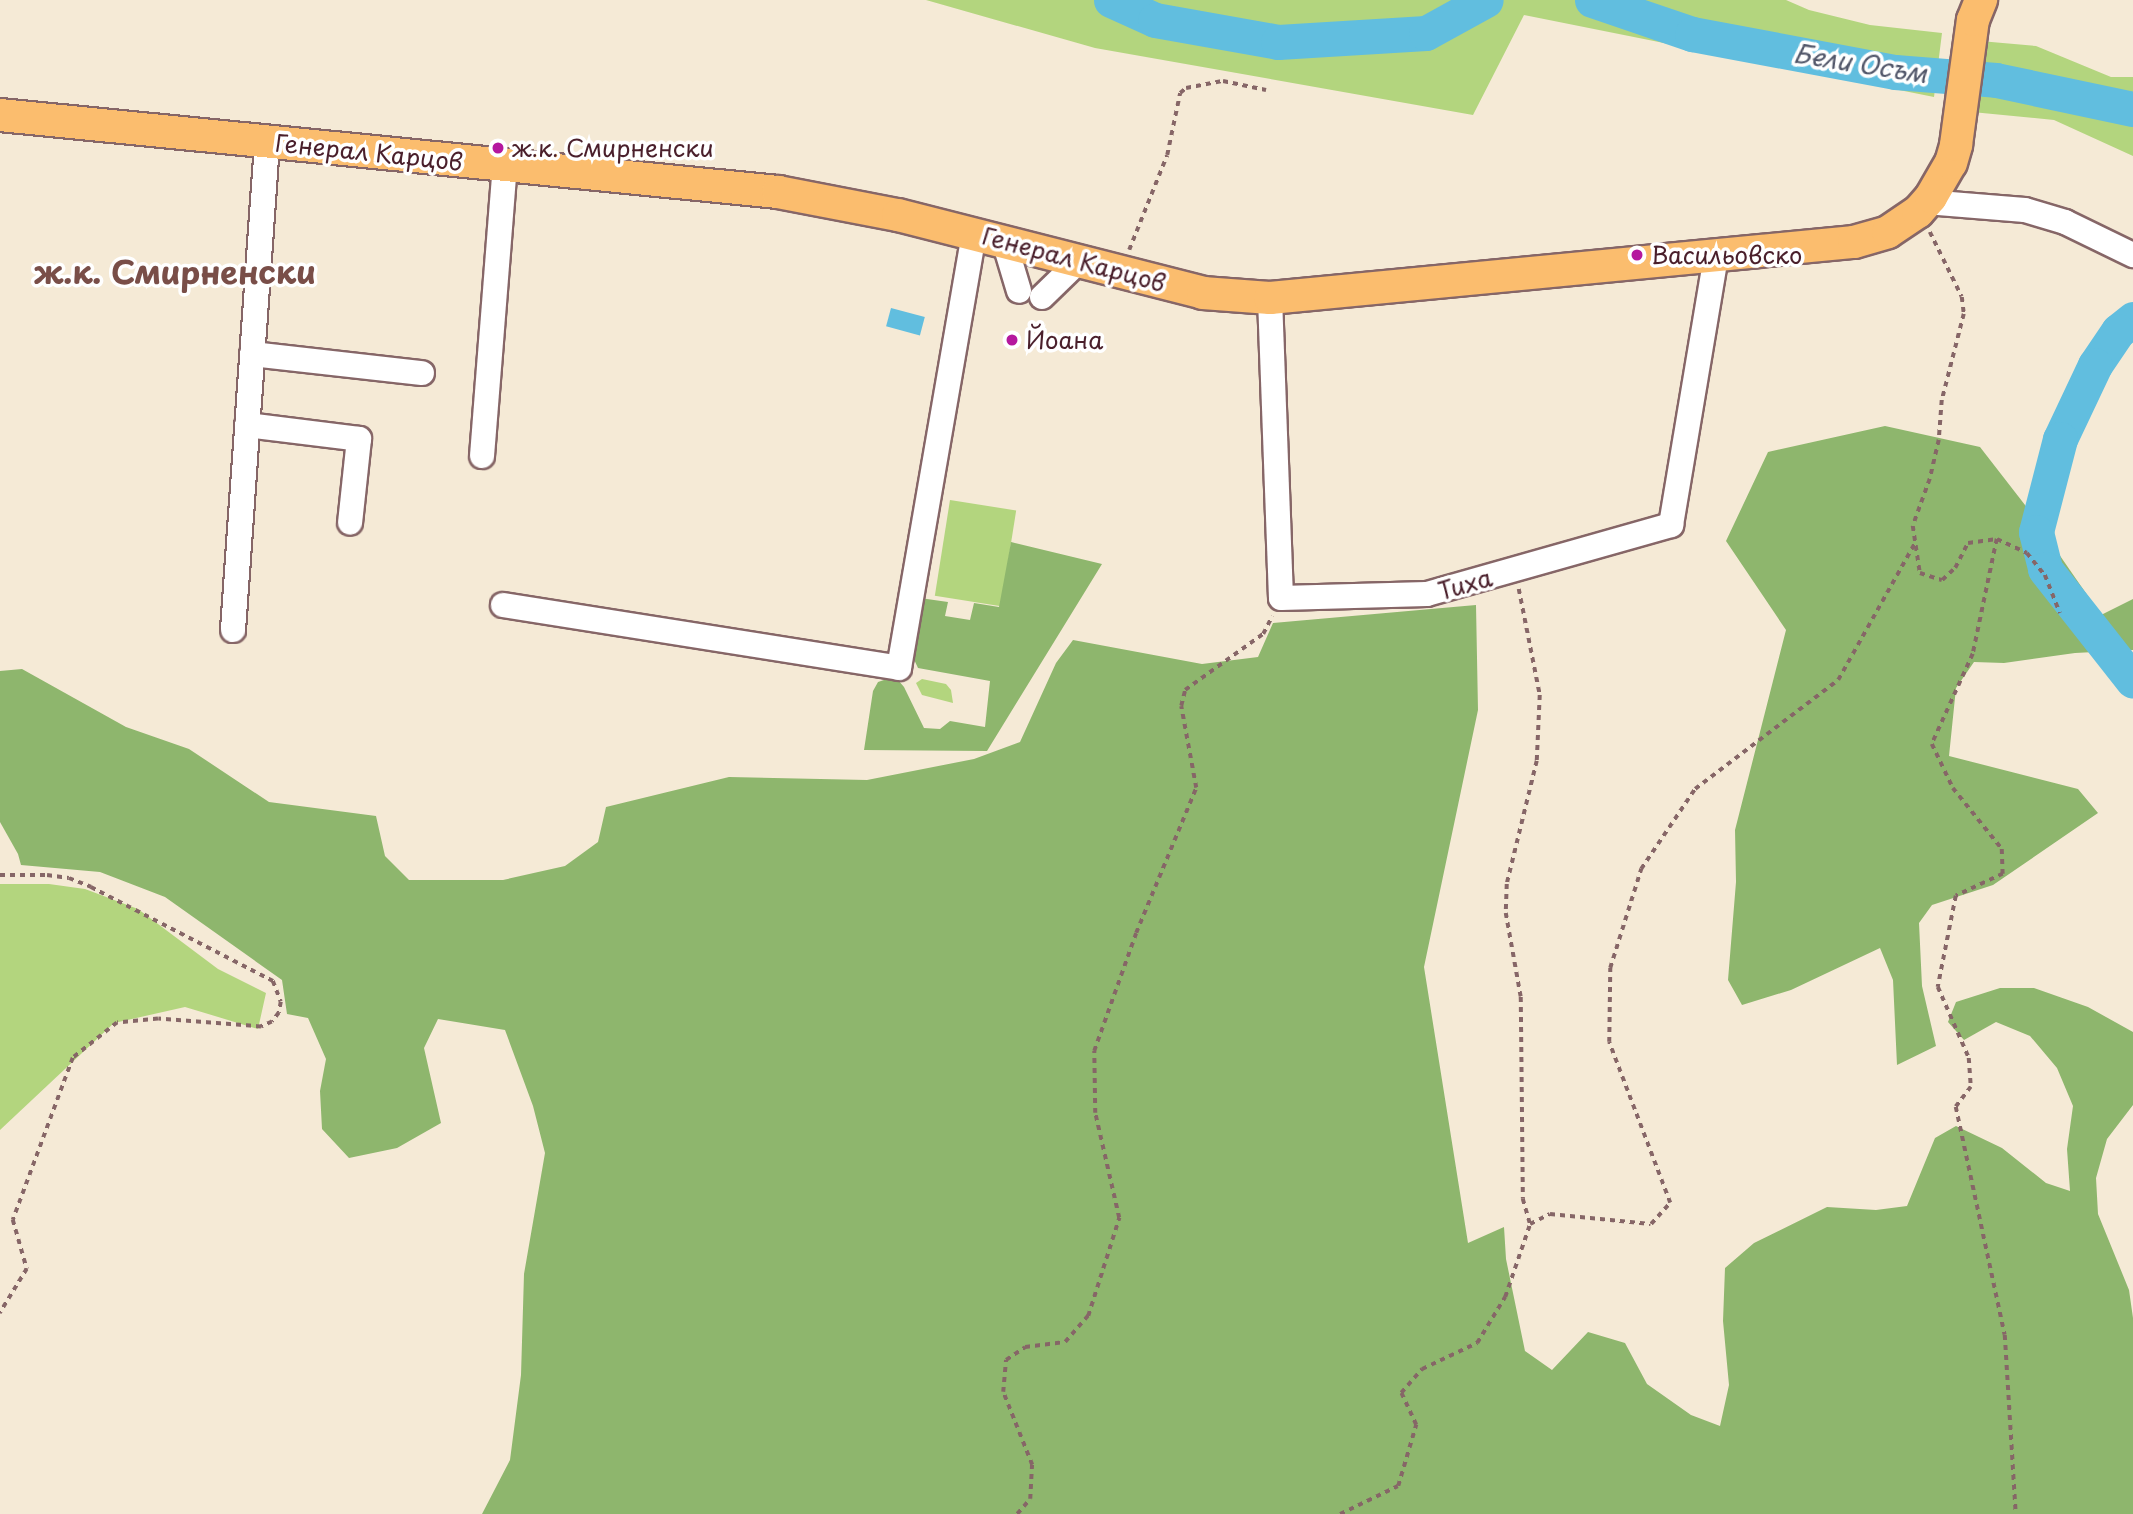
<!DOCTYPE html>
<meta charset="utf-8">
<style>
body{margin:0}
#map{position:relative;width:2133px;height:1514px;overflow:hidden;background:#f5ead6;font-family:"Playpen Sans",sans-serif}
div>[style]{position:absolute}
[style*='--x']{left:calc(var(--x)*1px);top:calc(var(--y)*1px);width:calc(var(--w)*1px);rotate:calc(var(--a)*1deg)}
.green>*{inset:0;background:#b3d57e;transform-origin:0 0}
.forest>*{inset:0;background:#8eb66d}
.water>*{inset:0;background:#61bedf;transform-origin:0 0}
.river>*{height:35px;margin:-17.5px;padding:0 17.5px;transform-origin:17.5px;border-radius:17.5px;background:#61bedf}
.path>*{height:3.5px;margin-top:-1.75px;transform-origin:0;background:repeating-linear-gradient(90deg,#866667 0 5px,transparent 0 10px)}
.roads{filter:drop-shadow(2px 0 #866667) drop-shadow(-2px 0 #866667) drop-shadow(0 2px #866667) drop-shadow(0 -2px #866667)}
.minor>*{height:24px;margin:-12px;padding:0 12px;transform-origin:12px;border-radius:12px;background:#fff}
.major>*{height:32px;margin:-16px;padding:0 16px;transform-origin:16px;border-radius:16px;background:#fbbd6e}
.dots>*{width:19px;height:19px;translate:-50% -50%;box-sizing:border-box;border:4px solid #fff;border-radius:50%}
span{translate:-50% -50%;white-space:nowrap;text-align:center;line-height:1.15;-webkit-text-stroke:7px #fff;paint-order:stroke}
.poi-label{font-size:24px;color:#4a1f2b}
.left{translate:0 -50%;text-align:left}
.street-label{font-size:24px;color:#4a1f2b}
.water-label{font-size:26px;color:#52576a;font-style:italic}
.district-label{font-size:32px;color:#794e48;font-weight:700}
</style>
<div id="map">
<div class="green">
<i style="clip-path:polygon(926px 0,1786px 0,1809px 10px,1870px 25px,1942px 33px,1934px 97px,1524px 15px,1473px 115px,1095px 48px)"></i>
<i style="clip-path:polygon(1980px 41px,2036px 46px,2111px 77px,2133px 77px,2133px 156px,2054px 120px,1972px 112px)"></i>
<i style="left:950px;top:500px;width:67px;height:97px;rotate:9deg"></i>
<i style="clip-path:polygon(922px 679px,946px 684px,951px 690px,953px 703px,922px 695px,916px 683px)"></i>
<i style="clip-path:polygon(0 884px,49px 884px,85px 889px,138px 909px,218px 969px,266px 993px,258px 1029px,185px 1007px,114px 1023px,0 1130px)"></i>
</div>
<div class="forest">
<i style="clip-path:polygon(1885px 426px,1980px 447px,2025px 505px,2101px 615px,2133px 599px,2133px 650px,2075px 653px,2004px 663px,1974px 662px,1956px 688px,1949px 756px,2078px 789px,2098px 813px,1993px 885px,1932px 905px,1919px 923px,1922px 986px,1936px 1046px,1897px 1065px,1893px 980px,1880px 948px,1791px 990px,1742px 1005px,1728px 980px,1736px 882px,1735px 830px,1786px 630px,1726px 541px,1768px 452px)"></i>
<i style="clip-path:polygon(1011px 542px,1102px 564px,987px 751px,864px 750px,873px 691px,878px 682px,890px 678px,898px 680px,904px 687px,924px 728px,940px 729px,950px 721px,985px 727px,990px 681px,918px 668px,911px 653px,920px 598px,948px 602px,945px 616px,970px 620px,974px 603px,999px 607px)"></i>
<i style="clip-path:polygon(1476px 605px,1478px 710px,1424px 967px,1468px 1243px,1504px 1227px,1506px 1259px,1525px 1351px,1552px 1370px,1588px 1332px,1625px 1343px,1647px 1384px,1691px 1415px,1720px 1426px,1729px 1385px,1723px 1321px,1725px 1268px,1754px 1243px,1827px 1207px,1876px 1210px,1907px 1206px,1935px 1138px,1956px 1126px,2002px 1148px,2046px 1183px,2070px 1191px,2067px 1149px,2073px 1106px,2057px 1068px,2030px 1036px,1996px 1022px,1964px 1040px,1948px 1022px,1956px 1002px,2000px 988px,2034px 988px,2088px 1007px,2133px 1032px,2133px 1105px,2107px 1139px,2096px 1178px,2098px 1214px,2129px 1290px,2133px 1318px,2133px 1514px,482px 1514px,510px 1460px,521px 1375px,524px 1274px,545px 1153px,533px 1106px,505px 1030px,438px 1019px,424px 1048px,441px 1123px,397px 1148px,349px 1158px,322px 1129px,320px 1091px,326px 1059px,308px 1018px,287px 1014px,282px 980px,165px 897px,100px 872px,21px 865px,18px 854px,0 822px,0 671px,22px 669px,126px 727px,189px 749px,269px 802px,376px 816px,385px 856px,409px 880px,503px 880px,565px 866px,598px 842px,606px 807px,729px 777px,867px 780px,974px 759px,1020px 742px,1056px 663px,1073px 640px,1202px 664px,1258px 657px,1273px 623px)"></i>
</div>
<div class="water">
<i style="left:891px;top:308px;width:35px;height:19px;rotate:15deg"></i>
</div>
<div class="river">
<i style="--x:1111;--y:0;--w:48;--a:24.4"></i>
<i style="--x:1155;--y:20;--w:125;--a:10.1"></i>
<i style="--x:1278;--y:42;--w:148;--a:-3.5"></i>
<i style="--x:1426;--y:33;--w:68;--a:-28.8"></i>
<i style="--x:1592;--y:0;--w:106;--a:18.8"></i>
<i style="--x:1692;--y:34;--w:207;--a:10.6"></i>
<i style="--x:1895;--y:72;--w:101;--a:4.5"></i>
<i style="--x:1996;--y:80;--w:140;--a:12"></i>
<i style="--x:2133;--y:319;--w:19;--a:141"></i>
<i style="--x:2118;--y:331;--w:41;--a:124.1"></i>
<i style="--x:2095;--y:365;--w:82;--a:115.3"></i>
<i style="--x:2060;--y:439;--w:96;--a:104.5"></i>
<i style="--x:2036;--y:532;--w:38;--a:76"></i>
<i style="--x:2045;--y:569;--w:142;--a:51.8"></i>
</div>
<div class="path">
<i style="--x:1930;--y:232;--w:72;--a:63.8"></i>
<i style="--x:1962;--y:297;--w:17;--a:83"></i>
<i style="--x:1964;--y:314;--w:89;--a:104.3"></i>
<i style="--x:1942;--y:400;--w:40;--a:94.3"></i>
<i style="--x:1939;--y:440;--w:40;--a:103"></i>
<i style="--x:1930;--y:479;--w:50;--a:109.9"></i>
<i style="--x:1913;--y:526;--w:48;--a:81.5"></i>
<i style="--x:1920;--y:573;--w:23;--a:18"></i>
<i style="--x:1942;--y:580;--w:18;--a:-43"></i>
<i style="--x:1955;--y:568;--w:28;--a:-63"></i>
<i style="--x:1968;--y:543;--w:29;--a:-8"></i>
<i style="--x:1997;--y:539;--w:33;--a:25"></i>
<i style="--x:2027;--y:553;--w:28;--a:51"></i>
<i style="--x:2045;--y:575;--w:41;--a:68.5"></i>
<i style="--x:1129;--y:250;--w:102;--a:-68.2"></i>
<i style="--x:1167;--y:155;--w:63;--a:-78.2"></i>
<i style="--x:1180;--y:93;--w:8;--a:-40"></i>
<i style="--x:1186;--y:88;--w:38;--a:-11"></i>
<i style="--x:1223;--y:81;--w:44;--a:11.8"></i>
<i style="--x:1997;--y:539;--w:117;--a:101.8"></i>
<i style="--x:1973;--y:654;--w:99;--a:114.5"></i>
<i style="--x:1932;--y:744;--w:49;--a:64.5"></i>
<i style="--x:1953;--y:788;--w:78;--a:51.2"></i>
<i style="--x:2002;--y:849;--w:25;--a:88"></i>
<i style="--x:2003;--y:874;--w:52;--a:154.9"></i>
<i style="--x:1956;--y:896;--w:93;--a:101.2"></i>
<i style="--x:1938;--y:987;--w:77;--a:66.4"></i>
<i style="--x:1969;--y:1058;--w:29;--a:86"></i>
<i style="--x:1971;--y:1087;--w:25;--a:127"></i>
<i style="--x:1956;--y:1107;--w:233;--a:77.9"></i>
<i style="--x:2005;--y:1335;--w:179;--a:86.5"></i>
<i style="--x:1519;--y:589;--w:108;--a:78.8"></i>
<i style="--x:1540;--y:695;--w:66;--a:92.6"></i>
<i style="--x:1537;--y:761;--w:127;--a:103.7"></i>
<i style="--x:1507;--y:884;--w:29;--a:92"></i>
<i style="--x:1506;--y:913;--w:85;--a:79.9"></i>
<i style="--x:1521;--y:997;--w:202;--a:89.4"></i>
<i style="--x:1523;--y:1199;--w:26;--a:74"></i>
<i style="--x:0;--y:875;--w:47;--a:0"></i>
<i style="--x:47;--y:875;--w:22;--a:8"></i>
<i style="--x:69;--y:878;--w:24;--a:22"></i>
<i style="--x:91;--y:887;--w:205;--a:27.3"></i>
<i style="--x:273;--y:981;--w:22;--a:69"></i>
<i style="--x:281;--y:1002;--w:11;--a:100"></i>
<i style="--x:279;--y:1013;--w:11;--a:128"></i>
<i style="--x:272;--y:1022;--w:12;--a:156"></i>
<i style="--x:261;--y:1027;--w:103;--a:-175.6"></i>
<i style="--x:158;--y:1019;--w:41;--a:174.4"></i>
<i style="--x:117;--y:1023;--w:56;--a:141.5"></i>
<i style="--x:73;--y:1058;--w:173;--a:110.3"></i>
<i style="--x:13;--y:1220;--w:51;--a:74.1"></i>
<i style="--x:27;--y:1269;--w:52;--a:121.5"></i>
<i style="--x:1017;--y:1514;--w:20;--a:-49"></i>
<i style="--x:1030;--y:1499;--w:34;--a:-87"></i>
<i style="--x:1032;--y:1465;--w:79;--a:-111.7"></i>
<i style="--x:1003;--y:1392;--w:32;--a:-85"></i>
<i style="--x:1006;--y:1360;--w:23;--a:-34"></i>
<i style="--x:1025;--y:1347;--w:40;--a:-7.1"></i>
<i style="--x:1065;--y:1342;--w:35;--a:-49"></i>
<i style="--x:1088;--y:1316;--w:103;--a:-72.4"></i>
<i style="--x:1119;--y:1218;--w:108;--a:-102.9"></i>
<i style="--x:1095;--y:1113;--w:62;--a:-90.9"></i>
<i style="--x:1094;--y:1051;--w:125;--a:-70.4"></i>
<i style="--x:1136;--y:933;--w:157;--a:-67.5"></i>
<i style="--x:1196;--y:788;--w:83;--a:-100.4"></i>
<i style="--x:1181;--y:706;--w:16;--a:-76"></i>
<i style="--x:1185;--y:690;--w:96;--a:-35.7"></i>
<i style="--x:1263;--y:634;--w:20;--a:-63"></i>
<i style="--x:1340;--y:1514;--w:64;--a:-25.8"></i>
<i style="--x:1398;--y:1486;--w:64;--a:-73.6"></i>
<i style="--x:1416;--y:1425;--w:35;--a:-115"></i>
<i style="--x:1401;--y:1393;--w:32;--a:-49"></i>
<i style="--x:1422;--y:1369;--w:61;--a:-25.3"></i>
<i style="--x:1477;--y:1343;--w:54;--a:-58.7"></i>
<i style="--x:1505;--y:1297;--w:77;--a:-71.1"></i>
<i style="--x:1530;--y:1224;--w:22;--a:-27"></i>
<i style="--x:1550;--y:1214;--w:101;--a:5.7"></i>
<i style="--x:1651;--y:1224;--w:28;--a:-48"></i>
<i style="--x:1670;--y:1203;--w:172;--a:-110.8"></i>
<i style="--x:1609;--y:1042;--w:74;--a:-89.2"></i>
<i style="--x:1610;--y:968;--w:104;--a:-72.6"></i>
<i style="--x:1641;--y:869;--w:97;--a:-56"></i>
<i style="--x:1695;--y:789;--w:180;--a:-37.3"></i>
<i style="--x:1838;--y:680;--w:157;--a:-60.7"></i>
</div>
<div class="roads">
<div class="minor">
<i style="--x:1926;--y:202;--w:99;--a:4.6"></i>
<i style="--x:2025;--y:210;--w:42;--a:16.7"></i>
<i style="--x:2065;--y:222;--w:76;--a:25.9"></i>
<i style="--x:1004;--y:241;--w:52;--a:73.3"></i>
<i style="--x:1042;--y:297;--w:52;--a:-44.2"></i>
<i style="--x:1270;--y:298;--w:300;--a:87.9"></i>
<i style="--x:1281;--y:598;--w:146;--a:-1.6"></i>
<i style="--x:1427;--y:594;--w:254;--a:-15.8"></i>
<i style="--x:1671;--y:525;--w:274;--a:-80.5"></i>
<i style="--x:252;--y:354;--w:171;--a:6.4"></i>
<i style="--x:247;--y:425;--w:113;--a:7.1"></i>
<i style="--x:359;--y:439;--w:84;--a:96.1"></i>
<i style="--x:482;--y:456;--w:292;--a:-85.5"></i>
<i style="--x:503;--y:605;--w:401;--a:9"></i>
<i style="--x:899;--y:668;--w:441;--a:-80.2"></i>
<i style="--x:233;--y:630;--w:490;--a:-86"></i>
</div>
<div class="major">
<i style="--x:0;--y:115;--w:782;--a:5.65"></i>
<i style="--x:778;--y:192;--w:122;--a:10.9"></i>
<i style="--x:898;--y:215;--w:315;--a:14.3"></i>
<i style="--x:1203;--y:293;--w:67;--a:4.3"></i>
<i style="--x:1270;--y:298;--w:587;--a:-5.48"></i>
<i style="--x:1854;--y:242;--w:35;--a:-16"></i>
<i style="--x:1888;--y:232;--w:36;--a:-34"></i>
<i style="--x:1918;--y:212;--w:20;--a:-49"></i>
<i style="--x:1931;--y:197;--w:39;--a:-60"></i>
<i style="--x:1951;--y:163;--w:19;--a:-74"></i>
<i style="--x:1956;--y:145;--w:126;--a:-82.3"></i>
<i style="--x:1973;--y:20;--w:22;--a:-68"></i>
</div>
</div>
<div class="dots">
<i style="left:498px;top:148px;background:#b5179e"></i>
<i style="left:1637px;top:255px;background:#b5179e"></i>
<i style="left:1012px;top:340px;background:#b5179e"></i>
</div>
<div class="poi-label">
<span class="left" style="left:512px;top:148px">ж.к. Смирненски</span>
<span class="left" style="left:1651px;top:255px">Васильовско</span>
<span class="left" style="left:1026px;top:340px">Йоана</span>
</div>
<div class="street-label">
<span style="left:369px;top:152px;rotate:6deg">Генерал Карцов</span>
<span style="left:1074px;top:259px;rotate:15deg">Генерал Карцов</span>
<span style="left:1465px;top:584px;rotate:-16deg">Тиха</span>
</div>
<div class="water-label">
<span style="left:1861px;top:63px;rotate:9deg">Бели Осъм</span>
</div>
<div class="district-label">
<span style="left:175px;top:271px">ж.к. Смирненски</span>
</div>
</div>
